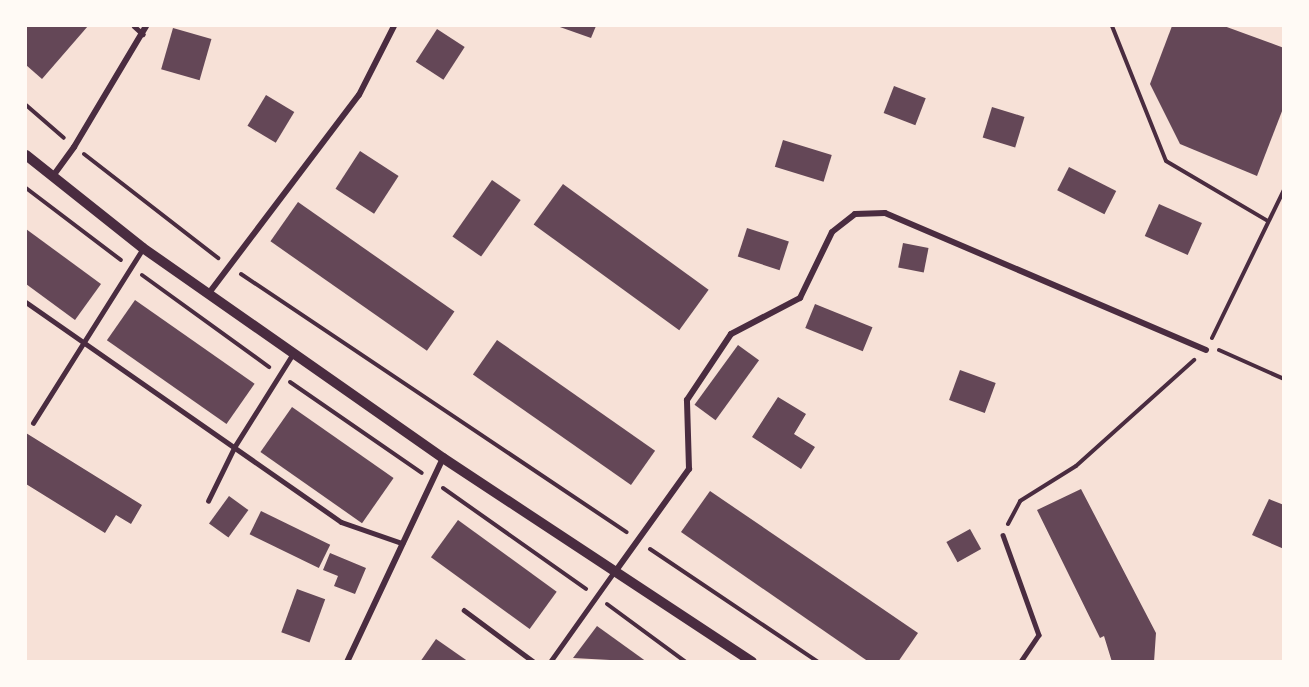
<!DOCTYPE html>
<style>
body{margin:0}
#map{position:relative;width:1309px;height:687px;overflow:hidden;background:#f7e1d7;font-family:"Roboto Condensed",sans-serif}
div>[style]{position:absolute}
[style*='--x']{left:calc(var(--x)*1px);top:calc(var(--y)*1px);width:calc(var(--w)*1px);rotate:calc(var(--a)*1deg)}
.building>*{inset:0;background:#644757;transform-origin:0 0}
.path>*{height:4px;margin:-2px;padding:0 2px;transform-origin:2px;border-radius:2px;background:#4a2c40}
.service>*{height:4.5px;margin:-2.25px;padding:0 2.25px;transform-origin:2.25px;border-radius:2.25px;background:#4a2c40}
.minor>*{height:6px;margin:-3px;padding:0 3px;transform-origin:3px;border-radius:3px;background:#4a2c40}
.tertiary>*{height:10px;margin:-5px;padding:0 5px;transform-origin:5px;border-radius:5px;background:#4a2c40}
span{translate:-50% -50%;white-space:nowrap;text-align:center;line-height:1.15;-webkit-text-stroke:6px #fffaf5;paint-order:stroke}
.frame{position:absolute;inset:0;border:27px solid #fffaf5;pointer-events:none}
</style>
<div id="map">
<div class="building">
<i style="clip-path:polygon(26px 26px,88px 26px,42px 79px,26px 65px)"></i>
<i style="clip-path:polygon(557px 26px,596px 26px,591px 38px)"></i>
<i style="clip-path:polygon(1172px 26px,1224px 26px,1284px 48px,1284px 106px,1257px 176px,1180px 144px,1150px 84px)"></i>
<i style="left:173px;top:28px;width:40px;height:43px;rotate:16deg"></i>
<i style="left:437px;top:29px;width:33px;height:39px;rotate:33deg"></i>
<i style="left:894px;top:86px;width:34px;height:29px;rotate:21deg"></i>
<i style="left:266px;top:95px;width:33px;height:36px;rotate:31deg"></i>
<i style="left:992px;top:107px;width:34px;height:32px;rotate:17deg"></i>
<i style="left:783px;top:140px;width:51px;height:28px;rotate:17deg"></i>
<i style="left:360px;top:151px;width:46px;height:45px;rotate:33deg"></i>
<i style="left:1069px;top:167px;width:53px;height:26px;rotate:27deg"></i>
<i style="left:492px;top:180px;width:35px;height:69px;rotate:35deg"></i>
<i style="left:563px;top:184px;width:180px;height:50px;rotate:36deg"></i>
<i style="left:298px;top:202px;width:191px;height:48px;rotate:35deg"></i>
<i style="left:1159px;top:204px;width:47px;height:35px;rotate:24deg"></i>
<i style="left:747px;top:228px;width:44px;height:30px;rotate:18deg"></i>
<i style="clip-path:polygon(26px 229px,101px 284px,75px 320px,26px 284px)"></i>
<i style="left:903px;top:243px;width:26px;height:25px;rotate:11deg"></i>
<i style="left:135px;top:300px;width:146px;height:49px;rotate:35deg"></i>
<i style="left:815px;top:304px;width:62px;height:26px;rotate:22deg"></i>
<i style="left:497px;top:340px;width:193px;height:42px;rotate:35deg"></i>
<i style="left:738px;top:345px;width:26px;height:74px;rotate:36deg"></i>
<i style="left:960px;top:370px;width:38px;height:32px;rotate:20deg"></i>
<i style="clip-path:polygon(778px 397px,806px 414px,794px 434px,815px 447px,801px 469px,752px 437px)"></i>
<i style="left:292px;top:407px;width:124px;height:55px;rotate:35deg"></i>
<i style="clip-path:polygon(26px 433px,142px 505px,131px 524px,116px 515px,105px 533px,26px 484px)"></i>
<i style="clip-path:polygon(1081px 489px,1156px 633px,1154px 662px,1112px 662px,1104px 636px,1100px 638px,1037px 510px)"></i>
<i style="clip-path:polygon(710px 491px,918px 633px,898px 662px,869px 662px,681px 532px)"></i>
<i style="left:229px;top:496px;width:24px;height:34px;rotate:36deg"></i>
<i style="clip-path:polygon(1269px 499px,1284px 505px,1284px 549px,1252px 535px)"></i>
<i style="left:261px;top:511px;width:77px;height:26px;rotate:26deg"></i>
<i style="left:458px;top:520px;width:122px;height:46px;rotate:36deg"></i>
<i style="left:970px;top:529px;width:23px;height:27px;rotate:61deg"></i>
<i style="clip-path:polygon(330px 553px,366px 568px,355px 594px,334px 586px,338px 576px,323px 570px)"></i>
<i style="left:297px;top:589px;width:30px;height:46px;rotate:20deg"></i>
<i style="clip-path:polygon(597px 626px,647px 662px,573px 658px)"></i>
<i style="clip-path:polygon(436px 639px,469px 662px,420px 662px)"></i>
</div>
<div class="path">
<i style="--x:1112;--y:26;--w:145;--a:68.2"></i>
<i style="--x:1166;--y:161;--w:118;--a:30.5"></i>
<i style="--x:26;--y:105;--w:50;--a:41"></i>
<i style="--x:84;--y:154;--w:170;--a:37.8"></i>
<i style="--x:26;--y:188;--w:119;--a:37.2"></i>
<i style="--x:241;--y:274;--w:464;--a:33.8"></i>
<i style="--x:142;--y:275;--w:157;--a:35.9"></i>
<i style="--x:1212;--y:338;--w:165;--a:-64.1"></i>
<i style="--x:1219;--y:350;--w:71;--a:24"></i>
<i style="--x:290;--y:382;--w:160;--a:34.6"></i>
<i style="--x:443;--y:488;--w:175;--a:35.2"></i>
<i style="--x:1008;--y:524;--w:26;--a:-62"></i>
<i style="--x:1020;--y:501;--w:66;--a:-32"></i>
<i style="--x:1076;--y:466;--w:159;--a:-41.9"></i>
<i style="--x:650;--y:549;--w:202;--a:33.9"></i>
<i style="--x:607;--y:604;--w:98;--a:36.3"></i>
</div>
<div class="service">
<i style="--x:134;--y:26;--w:12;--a:42"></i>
<i style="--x:26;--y:302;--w:384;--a:34.9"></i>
<i style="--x:341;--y:522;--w:65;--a:19"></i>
<i style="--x:33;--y:423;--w:207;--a:-57.8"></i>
<i style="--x:208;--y:501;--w:61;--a:-63.9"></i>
<i style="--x:235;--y:446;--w:107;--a:-57.9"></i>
<i style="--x:1003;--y:535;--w:106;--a:70.2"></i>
<i style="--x:1039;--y:635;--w:32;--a:124"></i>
<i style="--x:464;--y:610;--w:87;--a:36.6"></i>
<i style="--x:550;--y:662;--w:110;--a:-54.6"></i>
</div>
<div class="minor">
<i style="--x:53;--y:176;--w:36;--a:-54"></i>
<i style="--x:74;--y:147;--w:141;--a:-59.2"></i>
<i style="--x:209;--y:293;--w:248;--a:-52.9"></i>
<i style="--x:359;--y:95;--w:77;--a:-63.1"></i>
<i style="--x:615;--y:572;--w:127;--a:-54.3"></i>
<i style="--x:689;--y:469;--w:69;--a:-91.7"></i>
<i style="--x:687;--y:400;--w:79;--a:-56.3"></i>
<i style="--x:731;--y:334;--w:78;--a:-27.6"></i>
<i style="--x:800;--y:298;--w:73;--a:-64.1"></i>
<i style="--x:832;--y:232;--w:29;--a:-38"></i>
<i style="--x:855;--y:214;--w:30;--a:-2"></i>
<i style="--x:885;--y:213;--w:349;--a:23.1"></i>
<i style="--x:347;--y:662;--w:225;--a:-64.8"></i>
</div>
<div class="tertiary">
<i style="--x:26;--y:155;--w:149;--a:38.5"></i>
<i style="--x:143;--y:248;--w:366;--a:35"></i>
<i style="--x:443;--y:458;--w:370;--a:33.4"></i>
</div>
<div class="frame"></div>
</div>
